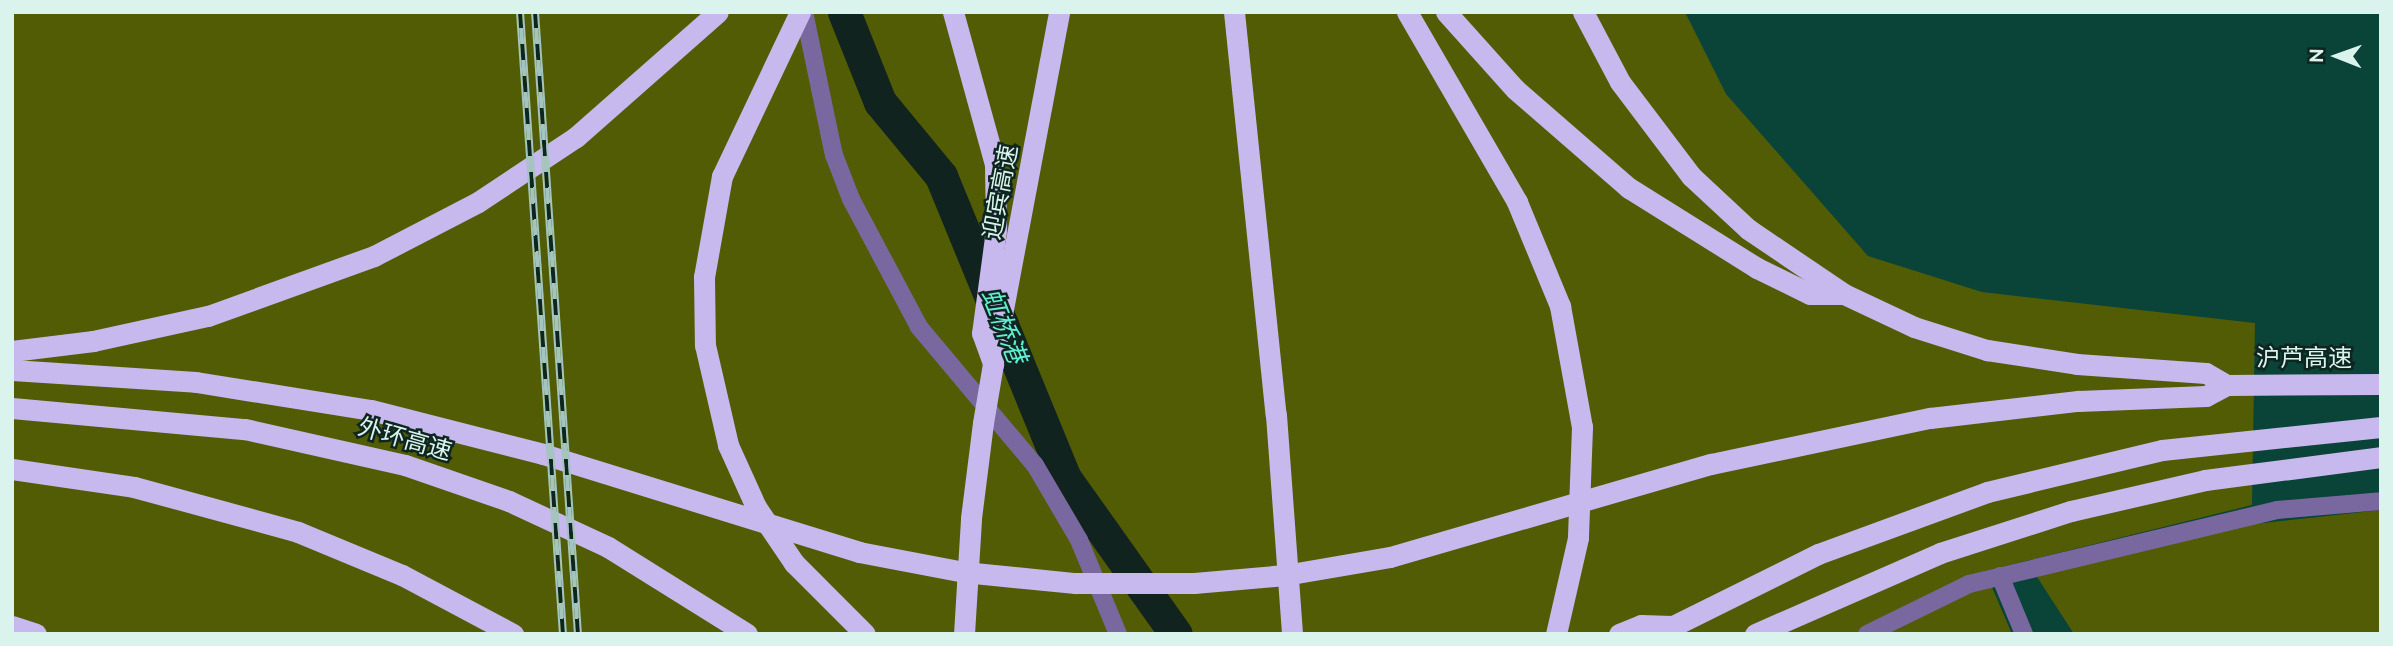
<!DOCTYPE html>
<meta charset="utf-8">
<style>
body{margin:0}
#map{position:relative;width:2393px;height:646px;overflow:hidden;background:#0a4338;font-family:Raleway,"Noto Sans SC",sans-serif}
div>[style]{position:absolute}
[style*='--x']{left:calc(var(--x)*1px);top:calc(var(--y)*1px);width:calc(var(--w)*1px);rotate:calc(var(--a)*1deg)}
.green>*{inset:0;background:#515c04}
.river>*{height:33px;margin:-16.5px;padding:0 16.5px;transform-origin:16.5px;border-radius:16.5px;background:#11231f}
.minor>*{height:18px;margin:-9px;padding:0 9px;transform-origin:9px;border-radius:9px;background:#79689f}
.highway>*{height:21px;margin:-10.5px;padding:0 10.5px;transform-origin:10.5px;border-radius:10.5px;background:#c7b8ee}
.rail>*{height:8px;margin-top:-4px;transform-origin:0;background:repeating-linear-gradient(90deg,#0f2520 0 16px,#a3c5bd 0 32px);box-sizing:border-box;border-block:2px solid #a3c5bd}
.highway-bridge>*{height:21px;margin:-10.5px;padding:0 10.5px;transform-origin:10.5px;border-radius:10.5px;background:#c7b8ee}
span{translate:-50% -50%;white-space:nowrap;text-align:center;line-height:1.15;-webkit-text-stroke:5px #0f2520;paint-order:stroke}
.street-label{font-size:24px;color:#daf4ed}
.water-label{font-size:26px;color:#62efd2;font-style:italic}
.frame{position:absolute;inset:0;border:14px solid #daf4ed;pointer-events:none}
.north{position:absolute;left:2302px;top:21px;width:70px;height:70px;-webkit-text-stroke:5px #0f2520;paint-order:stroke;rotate:271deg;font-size:19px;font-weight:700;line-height:28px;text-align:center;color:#daf4ed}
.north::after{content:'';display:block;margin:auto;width:24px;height:32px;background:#daf4ed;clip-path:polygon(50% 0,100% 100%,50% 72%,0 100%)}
</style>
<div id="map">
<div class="green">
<i style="clip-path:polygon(12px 12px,1685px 12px,1726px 94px,1868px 256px,1982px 292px,2255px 323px,2252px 505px,1985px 571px,2012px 634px,12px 634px)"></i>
<i style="clip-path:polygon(2381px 510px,2381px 634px,2074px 634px,2037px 577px,2155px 535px)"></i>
</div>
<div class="river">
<i style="--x:844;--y:12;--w:97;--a:68.2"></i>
<i style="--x:880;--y:102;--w:96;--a:50.5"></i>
<i style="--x:941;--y:176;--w:326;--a:67.7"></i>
<i style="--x:1065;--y:478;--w:191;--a:54.6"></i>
</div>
<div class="minor">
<i style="--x:804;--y:12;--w:146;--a:78.2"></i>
<i style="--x:834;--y:155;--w:47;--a:68.9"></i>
<i style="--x:851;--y:199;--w:145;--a:62"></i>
<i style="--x:919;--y:327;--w:180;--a:50"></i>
<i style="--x:1035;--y:465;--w:87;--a:59.6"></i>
<i style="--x:1079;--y:540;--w:102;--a:67.5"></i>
<i style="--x:2000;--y:576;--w:63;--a:67.5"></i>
<i style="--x:1867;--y:634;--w:114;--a:-26.1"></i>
<i style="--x:1969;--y:584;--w:317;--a:-13.5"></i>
<i style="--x:2277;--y:510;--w:104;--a:-4.9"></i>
</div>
<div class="highway">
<i style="--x:953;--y:12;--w:159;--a:74.6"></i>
<i style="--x:995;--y:165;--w:65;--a:89.1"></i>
<i style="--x:996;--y:230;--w:104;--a:97.7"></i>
<i style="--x:982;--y:333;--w:33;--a:70"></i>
<i style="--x:1234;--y:12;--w:405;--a:84.1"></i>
<i style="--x:1407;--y:12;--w:220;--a:59.9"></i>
<i style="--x:1446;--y:12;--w:103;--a:48.1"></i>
<i style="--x:1515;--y:89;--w:151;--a:41"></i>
<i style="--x:1629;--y:188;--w:151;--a:32"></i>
<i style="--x:1757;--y:268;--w:59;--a:26.1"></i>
<i style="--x:1810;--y:294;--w:32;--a:0"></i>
<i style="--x:1583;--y:12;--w:79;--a:62.1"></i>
<i style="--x:1620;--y:82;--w:118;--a:52.9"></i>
<i style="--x:1691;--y:176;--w:78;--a:42.9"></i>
<i style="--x:1748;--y:229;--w:116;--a:34.1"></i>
<i style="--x:1844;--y:294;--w:77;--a:25.2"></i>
<i style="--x:1914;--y:327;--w:77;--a:17.5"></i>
<i style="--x:1987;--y:350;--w:91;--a:8.8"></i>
<i style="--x:2077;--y:364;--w:129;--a:4"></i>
<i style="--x:2206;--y:373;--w:24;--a:30"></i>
<i style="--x:12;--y:351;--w:82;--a:-7"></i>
<i style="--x:93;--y:341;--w:118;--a:-12.3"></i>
<i style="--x:208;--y:316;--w:177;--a:-19.9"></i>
<i style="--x:374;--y:256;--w:117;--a:-27.4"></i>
<i style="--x:478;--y:202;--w:118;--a:-33.6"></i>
<i style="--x:576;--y:137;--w:189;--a:-41.4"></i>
<i style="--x:993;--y:362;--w:356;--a:-79.3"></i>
<i style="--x:12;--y:370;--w:184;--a:3.7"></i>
<i style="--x:196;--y:382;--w:177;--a:9.1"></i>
<i style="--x:371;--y:410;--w:178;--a:14.3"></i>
<i style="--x:543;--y:454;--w:331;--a:17.2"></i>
<i style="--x:859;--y:552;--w:107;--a:10.8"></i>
<i style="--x:964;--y:572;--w:112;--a:5.7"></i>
<i style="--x:12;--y:408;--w:234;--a:5.2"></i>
<i style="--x:245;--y:429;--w:164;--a:12.7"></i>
<i style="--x:405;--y:465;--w:110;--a:19.1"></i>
<i style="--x:509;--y:501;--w:109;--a:24.9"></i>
<i style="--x:608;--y:547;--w:164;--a:32"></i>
<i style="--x:12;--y:469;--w:123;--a:8.4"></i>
<i style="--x:134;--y:487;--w:170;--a:15.3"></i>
<i style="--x:298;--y:532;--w:113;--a:22.5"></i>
<i style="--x:402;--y:575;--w:126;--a:28"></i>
<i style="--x:971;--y:518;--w:96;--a:-82.8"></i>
<i style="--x:1194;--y:583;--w:91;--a:-5"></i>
<i style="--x:1285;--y:575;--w:107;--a:-9.7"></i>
<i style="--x:1390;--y:557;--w:334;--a:-16.2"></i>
<i style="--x:1711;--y:464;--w:224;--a:-11.9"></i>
<i style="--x:1930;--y:418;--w:149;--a:-6.6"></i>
<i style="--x:2078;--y:401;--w:128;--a:-2.2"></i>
<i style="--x:2206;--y:396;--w:24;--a:-28"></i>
<i style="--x:2227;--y:385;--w:154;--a:-0.4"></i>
<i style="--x:12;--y:626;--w:25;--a:18"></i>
<i style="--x:1619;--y:634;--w:24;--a:-22"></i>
<i style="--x:1641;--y:625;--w:31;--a:2"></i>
<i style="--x:1657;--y:634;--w:180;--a:-26.4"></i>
<i style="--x:1818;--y:554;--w:180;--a:-20.1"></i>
<i style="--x:1987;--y:492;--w:180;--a:-13.5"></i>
<i style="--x:2162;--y:450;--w:220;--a:-6"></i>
<i style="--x:1755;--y:634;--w:202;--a:-23.6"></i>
<i style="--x:1940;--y:553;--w:138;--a:-17.8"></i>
<i style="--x:2071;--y:511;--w:138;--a:-13"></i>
<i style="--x:2205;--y:480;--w:177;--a:-7.4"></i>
</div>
<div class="rail">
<i style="--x:520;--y:12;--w:623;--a:86.05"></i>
<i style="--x:535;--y:12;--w:623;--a:86.05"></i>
</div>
<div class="highway-bridge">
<i style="--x:800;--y:12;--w:182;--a:115.4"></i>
<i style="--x:722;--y:176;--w:103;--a:100.1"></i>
<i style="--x:704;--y:277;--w:68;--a:89.2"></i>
<i style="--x:705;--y:345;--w:103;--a:77"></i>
<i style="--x:728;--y:445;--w:68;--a:65.7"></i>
<i style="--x:756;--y:507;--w:68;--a:55.8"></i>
<i style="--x:794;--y:563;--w:100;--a:45"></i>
<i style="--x:1517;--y:202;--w:113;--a:67.5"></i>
<i style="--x:1560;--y:306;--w:123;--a:79.7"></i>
<i style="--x:1582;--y:427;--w:111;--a:92.1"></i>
<i style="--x:1578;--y:538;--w:98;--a:102.9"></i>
<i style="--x:1276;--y:415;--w:220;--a:85.8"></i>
<i style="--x:983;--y:423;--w:60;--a:-80.4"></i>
<i style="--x:1075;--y:583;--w:119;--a:0"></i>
<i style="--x:964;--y:634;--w:116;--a:-86.5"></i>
</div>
<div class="street-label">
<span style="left:1000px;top:192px;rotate:-79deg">迎宾高速</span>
<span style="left:2304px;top:358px">沪芦高速</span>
<span style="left:405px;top:439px;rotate:16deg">外环高速</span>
</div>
<div class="water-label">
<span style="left:1003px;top:326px;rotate:68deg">虹桥港</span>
</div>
<div class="frame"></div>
<div class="north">N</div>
</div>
